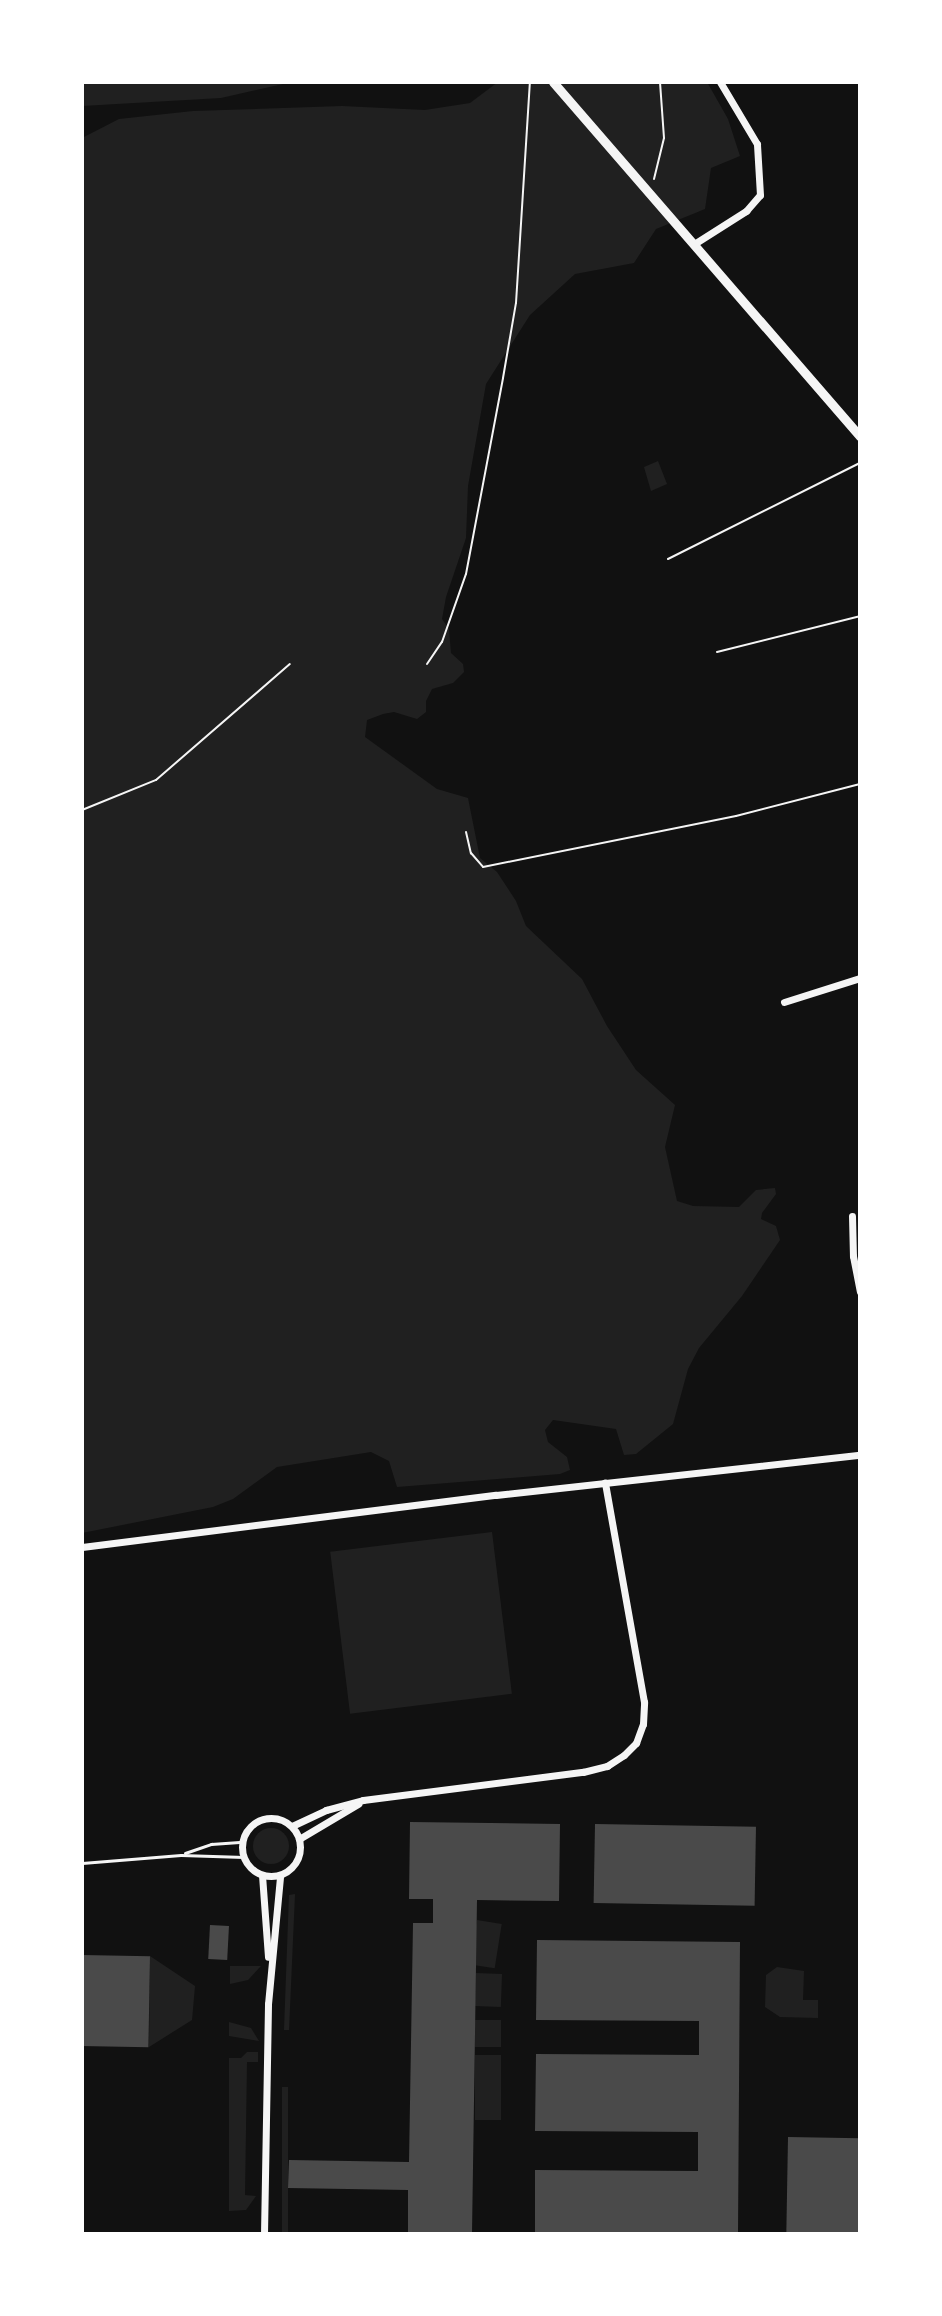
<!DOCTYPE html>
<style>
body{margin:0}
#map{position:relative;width:942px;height:2316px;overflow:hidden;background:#111;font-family:Quicksand,sans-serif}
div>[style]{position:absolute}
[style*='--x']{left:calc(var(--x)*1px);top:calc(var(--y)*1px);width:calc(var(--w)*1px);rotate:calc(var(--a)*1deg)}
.green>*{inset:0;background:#202020;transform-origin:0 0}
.round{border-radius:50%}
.building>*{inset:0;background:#4a4a4a;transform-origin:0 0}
.path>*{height:2px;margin:-1px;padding:0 1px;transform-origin:1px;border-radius:1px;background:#f5f5f5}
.service>*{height:3px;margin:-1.5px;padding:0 1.5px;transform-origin:1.5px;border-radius:1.5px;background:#f5f5f5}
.minor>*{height:7px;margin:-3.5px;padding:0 3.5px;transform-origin:3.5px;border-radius:3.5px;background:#f5f5f5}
.minor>.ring{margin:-3.5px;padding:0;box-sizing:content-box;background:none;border:7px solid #f5f5f5;border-radius:50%}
.tertiary>*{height:9px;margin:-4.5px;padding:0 4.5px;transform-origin:4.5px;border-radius:4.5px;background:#f5f5f5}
span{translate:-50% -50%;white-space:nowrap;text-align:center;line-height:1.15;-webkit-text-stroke:6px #fff;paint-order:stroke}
.frame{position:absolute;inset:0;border:84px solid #fff;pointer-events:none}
</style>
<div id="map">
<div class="green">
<i style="clip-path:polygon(82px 82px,292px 82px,221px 98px,82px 106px)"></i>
<i style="clip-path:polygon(498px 82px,707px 82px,728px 119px,740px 156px,711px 168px,705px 209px,656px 229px,634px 263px,575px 274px,530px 315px,486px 384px,468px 486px,466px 538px,446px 597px,442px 619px,449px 629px,451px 653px,463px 664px,464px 672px,453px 683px,432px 689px,426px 701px,426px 712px,417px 719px,394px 712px,383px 714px,367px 720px,365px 737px,437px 789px,468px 798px,480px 858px,497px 872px,516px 901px,526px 926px,582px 979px,607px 1026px,636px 1070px,675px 1105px,665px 1147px,677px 1201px,693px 1206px,739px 1207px,756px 1190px,775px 1188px,776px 1194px,762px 1213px,761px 1219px,776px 1226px,780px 1240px,742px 1296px,699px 1348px,688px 1369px,673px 1424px,636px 1454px,624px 1455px,616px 1429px,553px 1420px,545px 1430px,548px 1442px,567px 1457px,570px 1470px,560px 1474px,397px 1487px,389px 1461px,371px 1452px,277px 1467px,233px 1499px,213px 1507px,82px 1533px,82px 138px,119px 119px,193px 111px,342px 106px,425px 110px,470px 103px)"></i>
<i style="clip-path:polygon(658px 461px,667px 484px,651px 491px,644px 467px)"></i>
<i style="left:492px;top:1532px;width:163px;height:163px;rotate:83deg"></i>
<i class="round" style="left:253px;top:1828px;width:36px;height:36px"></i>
<i style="clip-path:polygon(295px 1894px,289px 2030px,284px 2030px,289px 1895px)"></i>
<i style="left:477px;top:1920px;width:25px;height:45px;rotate:9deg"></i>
<i style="clip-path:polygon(150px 1956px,195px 1986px,192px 2020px,149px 2047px)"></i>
<i style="clip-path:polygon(230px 1966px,261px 1966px,248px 1980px,230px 1984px)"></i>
<i style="clip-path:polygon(777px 1967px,804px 1971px,803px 2000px,818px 2000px,818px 2018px,780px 2017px,765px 2007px,766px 1975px)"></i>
<i style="left:476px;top:1973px;width:26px;height:33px;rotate:2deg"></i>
<i style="left:475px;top:2020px;width:26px;height:27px"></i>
<i style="clip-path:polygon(229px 2022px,251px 2028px,259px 2041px,229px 2036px)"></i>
<i style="clip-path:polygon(247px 2052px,258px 2052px,258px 2062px,247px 2062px,245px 2195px,256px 2196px,246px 2210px,229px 2211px,229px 2058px,241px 2058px)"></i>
<i style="left:475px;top:2055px;width:26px;height:65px"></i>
<i style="left:282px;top:2087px;width:6px;height:147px"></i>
</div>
<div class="building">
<i style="clip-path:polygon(410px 1822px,560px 1824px,559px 1901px,477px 1900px,472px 2234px,408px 2234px,408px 2190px,288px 2188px,289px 2160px,409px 2162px,413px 1923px,433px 1923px,433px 1899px,409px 1899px)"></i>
<i style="left:595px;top:1824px;width:161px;height:79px;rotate:1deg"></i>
<i style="left:210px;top:1925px;width:19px;height:34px;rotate:3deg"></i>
<i style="clip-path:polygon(537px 1940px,740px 1942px,738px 2234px,535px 2234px,535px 2170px,698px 2171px,698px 2132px,535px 2131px,536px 2054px,699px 2055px,699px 2021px,536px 2020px)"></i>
<i style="left:82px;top:1955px;width:68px;height:91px;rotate:1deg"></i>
<i style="left:788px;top:2137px;width:72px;height:97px;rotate:1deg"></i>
</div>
<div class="path">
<i style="--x:654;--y:179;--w:42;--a:-76.3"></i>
<i style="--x:664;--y:138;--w:56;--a:-94.1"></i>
<i style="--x:668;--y:559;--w:215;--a:-26.6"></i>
<i style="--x:717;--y:652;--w:147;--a:-14.1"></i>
<i style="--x:427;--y:664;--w:27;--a:-56"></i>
<i style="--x:442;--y:642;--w:72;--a:-70.6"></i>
<i style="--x:466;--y:574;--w:199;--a:-79.3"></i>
<i style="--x:503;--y:378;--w:76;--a:-80.2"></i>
<i style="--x:516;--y:303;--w:221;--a:-86.4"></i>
<i style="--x:82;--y:810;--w:80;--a:-22.1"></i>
<i style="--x:156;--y:780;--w:177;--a:-40.9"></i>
<i style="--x:466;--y:832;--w:22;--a:77"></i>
<i style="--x:471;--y:853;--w:18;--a:49"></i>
<i style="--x:483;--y:867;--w:258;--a:-11.4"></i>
<i style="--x:736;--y:816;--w:128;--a:-14.5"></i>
</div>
<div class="service">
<i style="--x:185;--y:1853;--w:28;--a:-19"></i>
<i style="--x:211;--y:1844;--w:32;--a:-4"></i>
<i style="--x:82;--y:1863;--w:99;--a:-4.6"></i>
<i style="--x:181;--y:1855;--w:63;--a:1.8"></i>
</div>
<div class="minor">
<i style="--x:694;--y:244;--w:62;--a:-32.4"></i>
<i style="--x:746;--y:211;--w:21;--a:-49"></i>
<i style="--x:760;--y:195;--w:51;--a:-93.4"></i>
<i style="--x:757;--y:144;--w:72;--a:-120.8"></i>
<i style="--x:784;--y:1002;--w:80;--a:-17.5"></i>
<i style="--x:852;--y:1216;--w:40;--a:88.6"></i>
<i style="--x:853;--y:1256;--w:36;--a:79"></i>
<i style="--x:82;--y:1547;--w:417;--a:-7.2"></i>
<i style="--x:496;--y:1495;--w:366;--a:-6.3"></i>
<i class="ring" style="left:242px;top:1818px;width:51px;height:51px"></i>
<i style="--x:292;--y:1826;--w:38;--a:-25"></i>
<i style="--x:326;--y:1810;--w:38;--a:-15"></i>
<i style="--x:363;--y:1800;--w:222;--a:-7.3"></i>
<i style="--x:583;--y:1772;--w:25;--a:-14"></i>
<i style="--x:607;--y:1766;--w:20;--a:-33"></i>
<i style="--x:624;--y:1755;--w:17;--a:-45"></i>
<i style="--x:636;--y:1743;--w:20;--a:-70"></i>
<i style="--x:643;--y:1724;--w:22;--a:-87"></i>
<i style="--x:644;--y:1702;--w:223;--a:-100.1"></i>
<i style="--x:299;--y:1839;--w:69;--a:-30.7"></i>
<i style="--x:262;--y:1875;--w:82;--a:85.8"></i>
<i style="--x:264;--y:2234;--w:230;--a:-89"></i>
<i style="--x:268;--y:2004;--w:129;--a:-84.6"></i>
</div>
<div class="tertiary">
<i style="--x:553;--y:82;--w:469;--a:49.1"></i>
</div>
<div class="frame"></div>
</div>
